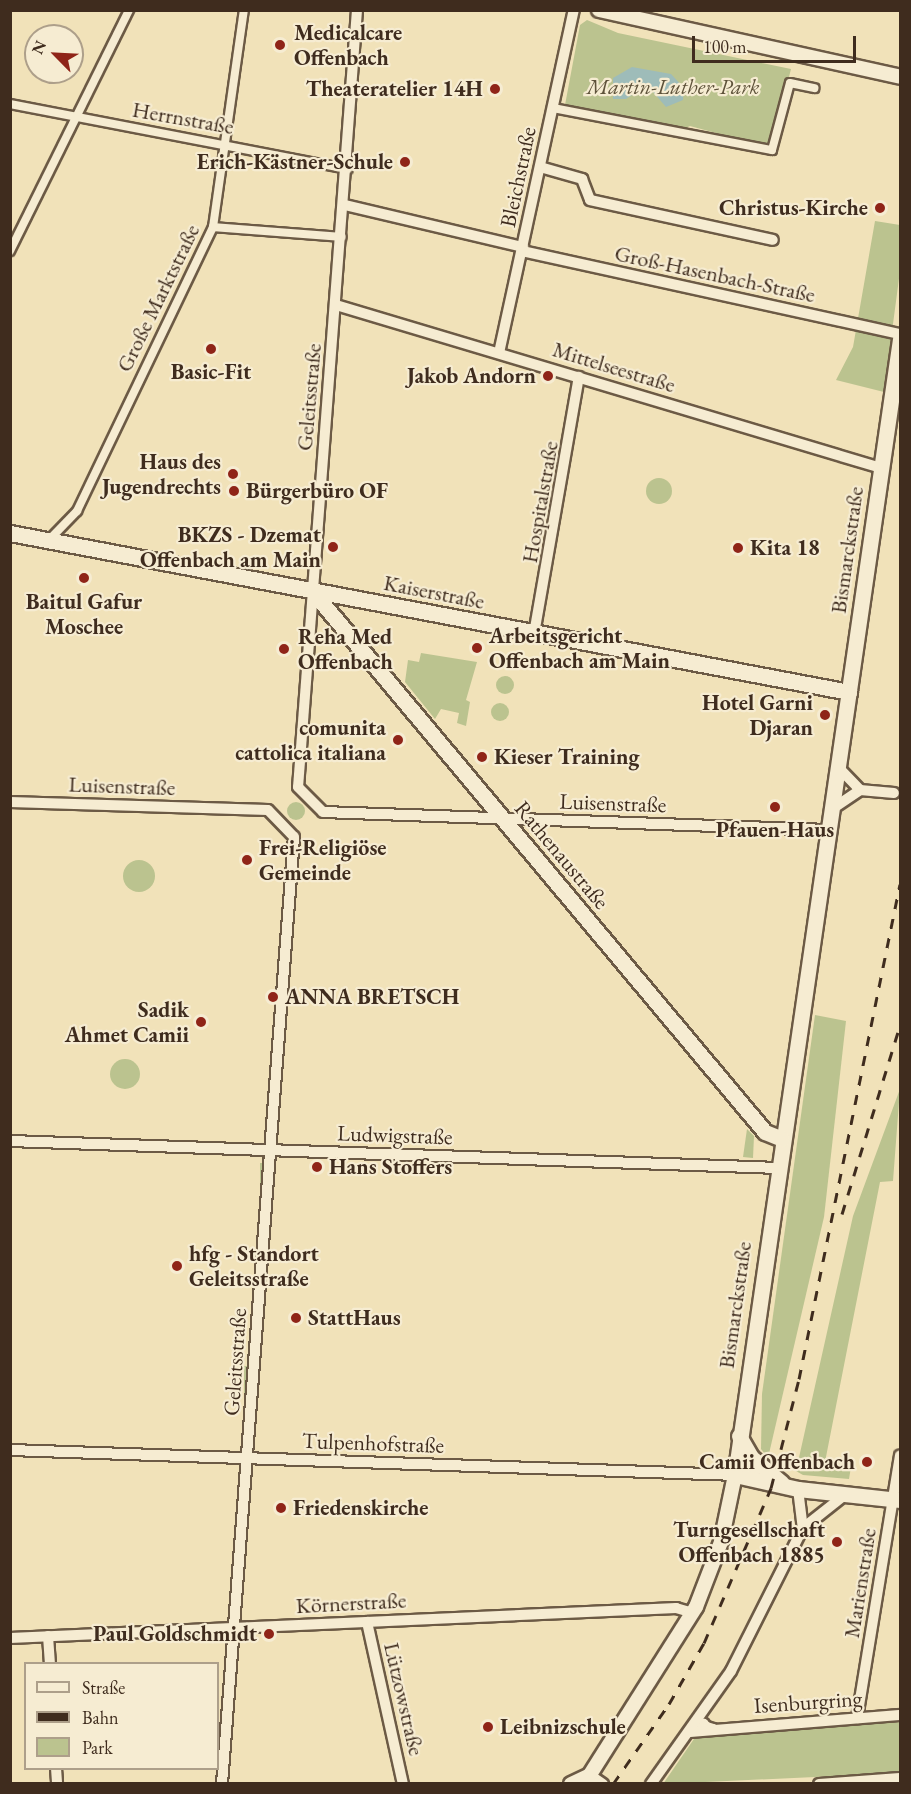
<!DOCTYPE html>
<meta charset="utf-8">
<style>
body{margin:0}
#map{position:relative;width:911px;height:1794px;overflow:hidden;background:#f1e2b9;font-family:"EB Garamond",serif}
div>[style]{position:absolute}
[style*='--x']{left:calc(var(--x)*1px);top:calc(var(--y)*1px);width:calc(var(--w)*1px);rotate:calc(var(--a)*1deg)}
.green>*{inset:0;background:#bbc38f;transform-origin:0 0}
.round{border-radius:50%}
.water>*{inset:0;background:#9ebcb9}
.roads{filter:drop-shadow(2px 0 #6c5a45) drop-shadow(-2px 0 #6c5a45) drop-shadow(0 2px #6c5a45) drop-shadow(0 -2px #6c5a45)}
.pedestrian>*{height:8px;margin:-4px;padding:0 4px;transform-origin:4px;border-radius:4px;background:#f6ecd2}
.pedestrian>.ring{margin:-4px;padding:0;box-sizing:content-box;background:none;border:8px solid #f6ecd2;border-radius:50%}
.minor>*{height:10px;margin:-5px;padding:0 5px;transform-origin:5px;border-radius:5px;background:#f6ecd2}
.tertiary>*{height:14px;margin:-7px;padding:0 7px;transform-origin:7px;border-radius:7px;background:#f6ecd2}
.secondary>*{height:15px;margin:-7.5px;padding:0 7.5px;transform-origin:7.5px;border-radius:7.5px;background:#f6ecd2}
.rail>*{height:3px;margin-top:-1.5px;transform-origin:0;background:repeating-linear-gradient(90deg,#3f2c1e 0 10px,transparent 0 20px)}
.dots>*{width:16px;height:16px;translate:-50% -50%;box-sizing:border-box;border:3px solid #f6ecd2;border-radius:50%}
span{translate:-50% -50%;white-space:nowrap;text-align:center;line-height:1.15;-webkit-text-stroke:4.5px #f6ecd2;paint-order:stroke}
.poi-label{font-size:22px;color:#3f2c1e;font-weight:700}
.left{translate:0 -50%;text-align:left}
.right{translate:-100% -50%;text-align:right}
.park-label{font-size:22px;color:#5e523a;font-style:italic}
.street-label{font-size:22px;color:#3f2c1e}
.frame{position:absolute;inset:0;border:12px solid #3f2c1e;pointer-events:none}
.legend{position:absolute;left:24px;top:1662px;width:195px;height:108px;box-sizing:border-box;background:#f6ecd2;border:2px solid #ad9f8a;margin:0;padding:8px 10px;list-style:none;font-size:18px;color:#3f2c1e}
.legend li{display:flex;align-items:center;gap:12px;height:30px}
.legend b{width:30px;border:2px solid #ad9f8a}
.north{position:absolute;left:24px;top:24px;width:60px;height:60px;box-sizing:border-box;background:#f6ecd2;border:2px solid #ad9f8a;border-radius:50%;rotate:294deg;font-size:16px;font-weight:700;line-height:24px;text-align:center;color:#3f2c1e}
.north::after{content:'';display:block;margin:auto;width:21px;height:27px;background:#8f2418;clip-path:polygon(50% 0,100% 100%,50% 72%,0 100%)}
.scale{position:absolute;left:692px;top:36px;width:164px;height:27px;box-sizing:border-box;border:3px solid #3f2c1e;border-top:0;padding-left:8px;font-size:18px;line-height:21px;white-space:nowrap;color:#3f2c1e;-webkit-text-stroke:4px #f6ecd2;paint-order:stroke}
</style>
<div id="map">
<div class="green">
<i style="clip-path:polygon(587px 20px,618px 33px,791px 69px,771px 148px,690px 126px,679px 131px,565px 105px,580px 25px)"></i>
<i style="clip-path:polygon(875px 221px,900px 225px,900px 271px,884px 392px,836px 380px,853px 347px)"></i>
<i class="round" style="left:646px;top:478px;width:26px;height:26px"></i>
<i style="clip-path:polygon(421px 653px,477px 662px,466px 700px,470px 702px,466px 726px,457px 723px,459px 713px,441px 709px,435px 719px,405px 682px,408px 660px,419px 662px)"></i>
<i class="round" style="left:496px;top:676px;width:18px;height:18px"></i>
<i class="round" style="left:491px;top:703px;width:18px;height:18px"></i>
<i class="round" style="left:287px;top:802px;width:18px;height:18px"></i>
<i class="round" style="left:123px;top:860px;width:32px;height:32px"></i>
<i style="clip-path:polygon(815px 1015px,846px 1021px,824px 1217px,768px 1458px,761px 1449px,762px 1394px)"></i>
<i class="round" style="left:110px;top:1059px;width:30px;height:30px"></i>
<i style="clip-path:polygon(900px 1089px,893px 1181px,880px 1182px,825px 1462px,851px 1467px,849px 1479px,803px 1475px,796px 1471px,853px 1216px)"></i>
<i style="clip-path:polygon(747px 1129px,754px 1136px,753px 1158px,743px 1157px)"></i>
<i style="left:260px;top:1163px;width:4px;height:87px"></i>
<i style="left:244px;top:1366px;width:4px;height:78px"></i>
<i style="clip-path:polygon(900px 1720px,900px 1773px,663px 1784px,696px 1736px)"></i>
</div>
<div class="water">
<i style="clip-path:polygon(632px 67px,671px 74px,684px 88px,683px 100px,666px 107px,647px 85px,626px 99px,613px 99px,613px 78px)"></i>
</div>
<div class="roads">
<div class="pedestrian">
<i style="--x:10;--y:104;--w:344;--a:10.9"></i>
<i style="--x:553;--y:108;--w:223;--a:10.9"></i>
<i style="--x:772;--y:150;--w:69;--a:-75"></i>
<i style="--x:790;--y:83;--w:25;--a:12"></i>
<i style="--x:213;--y:227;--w:129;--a:4.4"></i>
<i style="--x:10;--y:251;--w:269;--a:-63.7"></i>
<i style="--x:48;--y:541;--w:42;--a:-46"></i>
<i style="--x:77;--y:511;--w:315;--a:-64.4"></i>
<i style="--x:213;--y:227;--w:219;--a:-81.9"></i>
<i class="ring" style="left:749px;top:1464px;width:0;height:0"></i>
<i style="--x:704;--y:1723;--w:4;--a:45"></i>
<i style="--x:707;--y:1726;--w:6;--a:18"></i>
<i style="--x:713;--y:1728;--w:12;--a:180"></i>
<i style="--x:701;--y:1728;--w:6;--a:-59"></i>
</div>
<div class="minor">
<i style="--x:357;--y:10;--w:779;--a:94.34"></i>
<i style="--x:298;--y:787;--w:35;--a:45"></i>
<i style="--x:323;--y:812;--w:506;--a:2.04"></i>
<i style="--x:540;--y:167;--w:44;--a:15.9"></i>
<i style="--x:582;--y:179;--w:22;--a:69"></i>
<i style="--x:590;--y:200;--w:187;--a:12.3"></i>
<i style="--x:345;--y:205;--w:183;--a:13.3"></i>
<i style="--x:522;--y:251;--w:387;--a:12.4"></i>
<i style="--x:336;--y:305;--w:569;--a:16.65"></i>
<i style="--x:499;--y:353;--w:351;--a:-77.7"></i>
<i style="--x:534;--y:634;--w:261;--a:-80.1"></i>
<i style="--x:838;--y:767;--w:32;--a:46"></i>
<i style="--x:10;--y:802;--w:258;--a:1.8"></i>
<i style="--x:268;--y:810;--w:37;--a:46"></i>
<i style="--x:294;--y:837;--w:950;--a:94.35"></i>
<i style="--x:832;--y:809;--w:34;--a:-34"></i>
<i style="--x:860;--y:790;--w:34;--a:5"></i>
<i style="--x:10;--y:1141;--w:768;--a:2.01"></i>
<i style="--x:10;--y:1450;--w:725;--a:1.97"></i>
<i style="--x:798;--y:1489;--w:39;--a:83"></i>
<i style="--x:367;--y:1622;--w:166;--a:77.5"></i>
<i style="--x:48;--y:1636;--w:28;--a:86"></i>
<i style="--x:10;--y:1638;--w:667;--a:-2.58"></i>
<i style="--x:676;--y:1608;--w:18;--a:16"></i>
<i style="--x:857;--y:1718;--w:266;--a:-80.7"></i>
<i style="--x:689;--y:1732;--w:212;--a:-4.6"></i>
<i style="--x:56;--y:1768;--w:16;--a:86"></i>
<i style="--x:590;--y:1775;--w:16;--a:35"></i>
<i style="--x:651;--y:1784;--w:138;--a:-54.7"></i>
<i style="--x:731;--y:1671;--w:160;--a:-63.3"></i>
<i style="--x:803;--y:1528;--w:55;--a:-38.3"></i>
<i style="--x:819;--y:1784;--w:81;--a:-4.2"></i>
</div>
<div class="tertiary">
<i style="--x:599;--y:10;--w:308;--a:12.5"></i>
<i style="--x:571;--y:1784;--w:21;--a:-25"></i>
<i style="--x:584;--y:1784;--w:209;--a:-57.7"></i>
<i style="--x:696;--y:1607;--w:70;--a:-69"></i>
<i style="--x:721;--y:1542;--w:68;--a:-78.2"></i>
</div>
<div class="secondary">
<i style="--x:900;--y:339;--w:1148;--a:98.26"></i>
<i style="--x:735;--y:1475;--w:65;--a:12.5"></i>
<i style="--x:798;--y:1489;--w:103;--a:6.2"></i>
<i style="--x:10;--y:533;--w:854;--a:10.73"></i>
<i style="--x:313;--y:592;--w:704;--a:50.07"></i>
<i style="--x:765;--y:1132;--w:18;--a:22"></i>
<i style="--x:739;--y:1436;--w:24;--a:60"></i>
<i style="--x:751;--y:1457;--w:40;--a:40"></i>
</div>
</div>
<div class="rail">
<i style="--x:842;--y:1214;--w:198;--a:-72.9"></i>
<i style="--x:613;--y:1784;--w:98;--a:-55"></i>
<i style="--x:669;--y:1704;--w:70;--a:-60.2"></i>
<i style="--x:704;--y:1643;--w:169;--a:-66.6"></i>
<i style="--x:771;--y:1488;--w:113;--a:-75.6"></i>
<i style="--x:799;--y:1379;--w:505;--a:-78.47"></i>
</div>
<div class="dots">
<i style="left:280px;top:45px;background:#8f2418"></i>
<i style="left:495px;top:89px;background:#8f2418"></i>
<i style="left:405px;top:162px;background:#8f2418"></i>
<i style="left:880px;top:208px;background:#8f2418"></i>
<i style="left:211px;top:349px;background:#8f2418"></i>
<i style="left:548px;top:376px;background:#8f2418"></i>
<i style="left:233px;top:474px;background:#8f2418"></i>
<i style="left:234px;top:491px;background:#8f2418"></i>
<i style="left:333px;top:547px;background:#8f2418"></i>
<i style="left:738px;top:548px;background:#8f2418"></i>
<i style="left:84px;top:578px;background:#8f2418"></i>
<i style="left:477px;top:648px;background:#8f2418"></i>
<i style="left:284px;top:649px;background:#8f2418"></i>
<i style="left:825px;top:715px;background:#8f2418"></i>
<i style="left:398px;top:740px;background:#8f2418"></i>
<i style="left:482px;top:757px;background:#8f2418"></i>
<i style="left:775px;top:807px;background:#8f2418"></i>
<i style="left:247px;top:860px;background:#8f2418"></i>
<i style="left:273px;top:997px;background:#8f2418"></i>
<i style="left:201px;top:1022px;background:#8f2418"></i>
<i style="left:317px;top:1167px;background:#8f2418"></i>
<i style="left:177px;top:1266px;background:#8f2418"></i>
<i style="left:296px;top:1318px;background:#8f2418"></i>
<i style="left:867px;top:1462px;background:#8f2418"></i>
<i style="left:281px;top:1508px;background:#8f2418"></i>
<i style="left:837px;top:1542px;background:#8f2418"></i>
<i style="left:269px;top:1634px;background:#8f2418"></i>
<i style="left:488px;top:1727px;background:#8f2418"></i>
</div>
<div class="poi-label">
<span class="left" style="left:294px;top:45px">Medicalcare<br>Offenbach</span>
<span class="right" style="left:483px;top:89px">Theateratelier 14H</span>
<span class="right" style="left:393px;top:162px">Erich-Kästner-Schule</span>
<span class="right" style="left:868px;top:208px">Christus-Kirche</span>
<span style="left:211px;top:372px">Basic-Fit</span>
<span class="right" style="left:536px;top:376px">Jakob Andorn</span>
<span class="right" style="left:221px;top:474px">Haus des<br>Jugendrechts</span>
<span class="left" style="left:246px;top:491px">Bürgerbüro OF</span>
<span class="right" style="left:321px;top:547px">BKZS - Dzemat<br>Offenbach am Main</span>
<span class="left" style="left:750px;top:548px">Kita 18</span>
<span style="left:84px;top:614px">Baitul Gafur<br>Moschee</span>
<span class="left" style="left:489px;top:648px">Arbeitsgericht<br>Offenbach am Main</span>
<span class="left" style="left:298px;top:649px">Reha Med<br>Offenbach</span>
<span class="right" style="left:813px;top:715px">Hotel Garni<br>Djaran</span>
<span class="right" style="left:386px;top:740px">comunita<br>cattolica italiana</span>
<span class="left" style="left:494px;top:757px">Kieser Training</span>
<span style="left:775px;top:830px">Pfauen-Haus</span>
<span class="left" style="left:259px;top:860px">Frei-Religiöse<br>Gemeinde</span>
<span class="left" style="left:285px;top:997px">ANNA BRETSCH</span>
<span class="right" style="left:189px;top:1022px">Sadik<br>Ahmet Camii</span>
<span class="left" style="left:329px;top:1167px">Hans Stoffers</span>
<span class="left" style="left:189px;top:1266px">hfg - Standort<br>Geleitsstraße</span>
<span class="left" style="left:308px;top:1318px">StattHaus</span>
<span class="right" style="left:855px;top:1462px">Camii Offenbach</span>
<span class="left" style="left:293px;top:1508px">Friedenskirche</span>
<span class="right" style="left:825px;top:1542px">Turngesellschaft<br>Offenbach 1885</span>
<span class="right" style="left:257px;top:1634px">Paul Goldschmidt</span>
<span class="left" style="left:500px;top:1727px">Leibnizschule</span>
</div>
<div class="park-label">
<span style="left:673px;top:87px">Martin-Luther-Park</span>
</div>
<div class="street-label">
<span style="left:183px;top:118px;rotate:10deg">Herrnstraße</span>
<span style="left:518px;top:177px;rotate:-78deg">Bleichstraße</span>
<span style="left:715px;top:274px;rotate:12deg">Groß-Hasenbach-Straße</span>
<span style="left:158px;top:298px;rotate:-64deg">Große Marktstraße</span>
<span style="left:614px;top:367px;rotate:17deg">Mittelseestraße</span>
<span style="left:309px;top:397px;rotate:-85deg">Geleitsstraße</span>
<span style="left:540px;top:502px;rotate:-80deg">Hospitalstraße</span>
<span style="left:847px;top:550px;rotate:-82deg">Bismarckstraße</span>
<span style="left:434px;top:592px;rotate:11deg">Kaiserstraße</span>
<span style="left:122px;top:786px;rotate:2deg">Luisenstraße</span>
<span style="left:613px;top:803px;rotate:2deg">Luisenstraße</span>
<span style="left:562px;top:855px;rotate:50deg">Rathenaustraße</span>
<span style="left:395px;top:1135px;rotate:2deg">Ludwigstraße</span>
<span style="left:735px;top:1305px;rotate:-82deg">Bismarckstraße</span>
<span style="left:235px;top:1362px;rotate:-86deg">Geleitsstraße</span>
<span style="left:373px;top:1443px;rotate:2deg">Tulpenhofstraße</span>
<span style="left:860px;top:1583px;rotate:-81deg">Marienstraße</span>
<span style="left:351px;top:1603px;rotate:-3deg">Körnerstraße</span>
<span style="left:404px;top:1699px;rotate:77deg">Lützowstraße</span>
<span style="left:808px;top:1702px;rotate:-4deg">Isenburgring</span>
</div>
<div class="frame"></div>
<ul class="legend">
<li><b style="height:8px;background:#f6ecd2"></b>Straße</li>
<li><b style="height:8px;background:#3f2c1e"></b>Bahn</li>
<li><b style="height:16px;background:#bbc38f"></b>Park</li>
</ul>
<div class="north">N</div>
<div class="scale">100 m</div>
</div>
